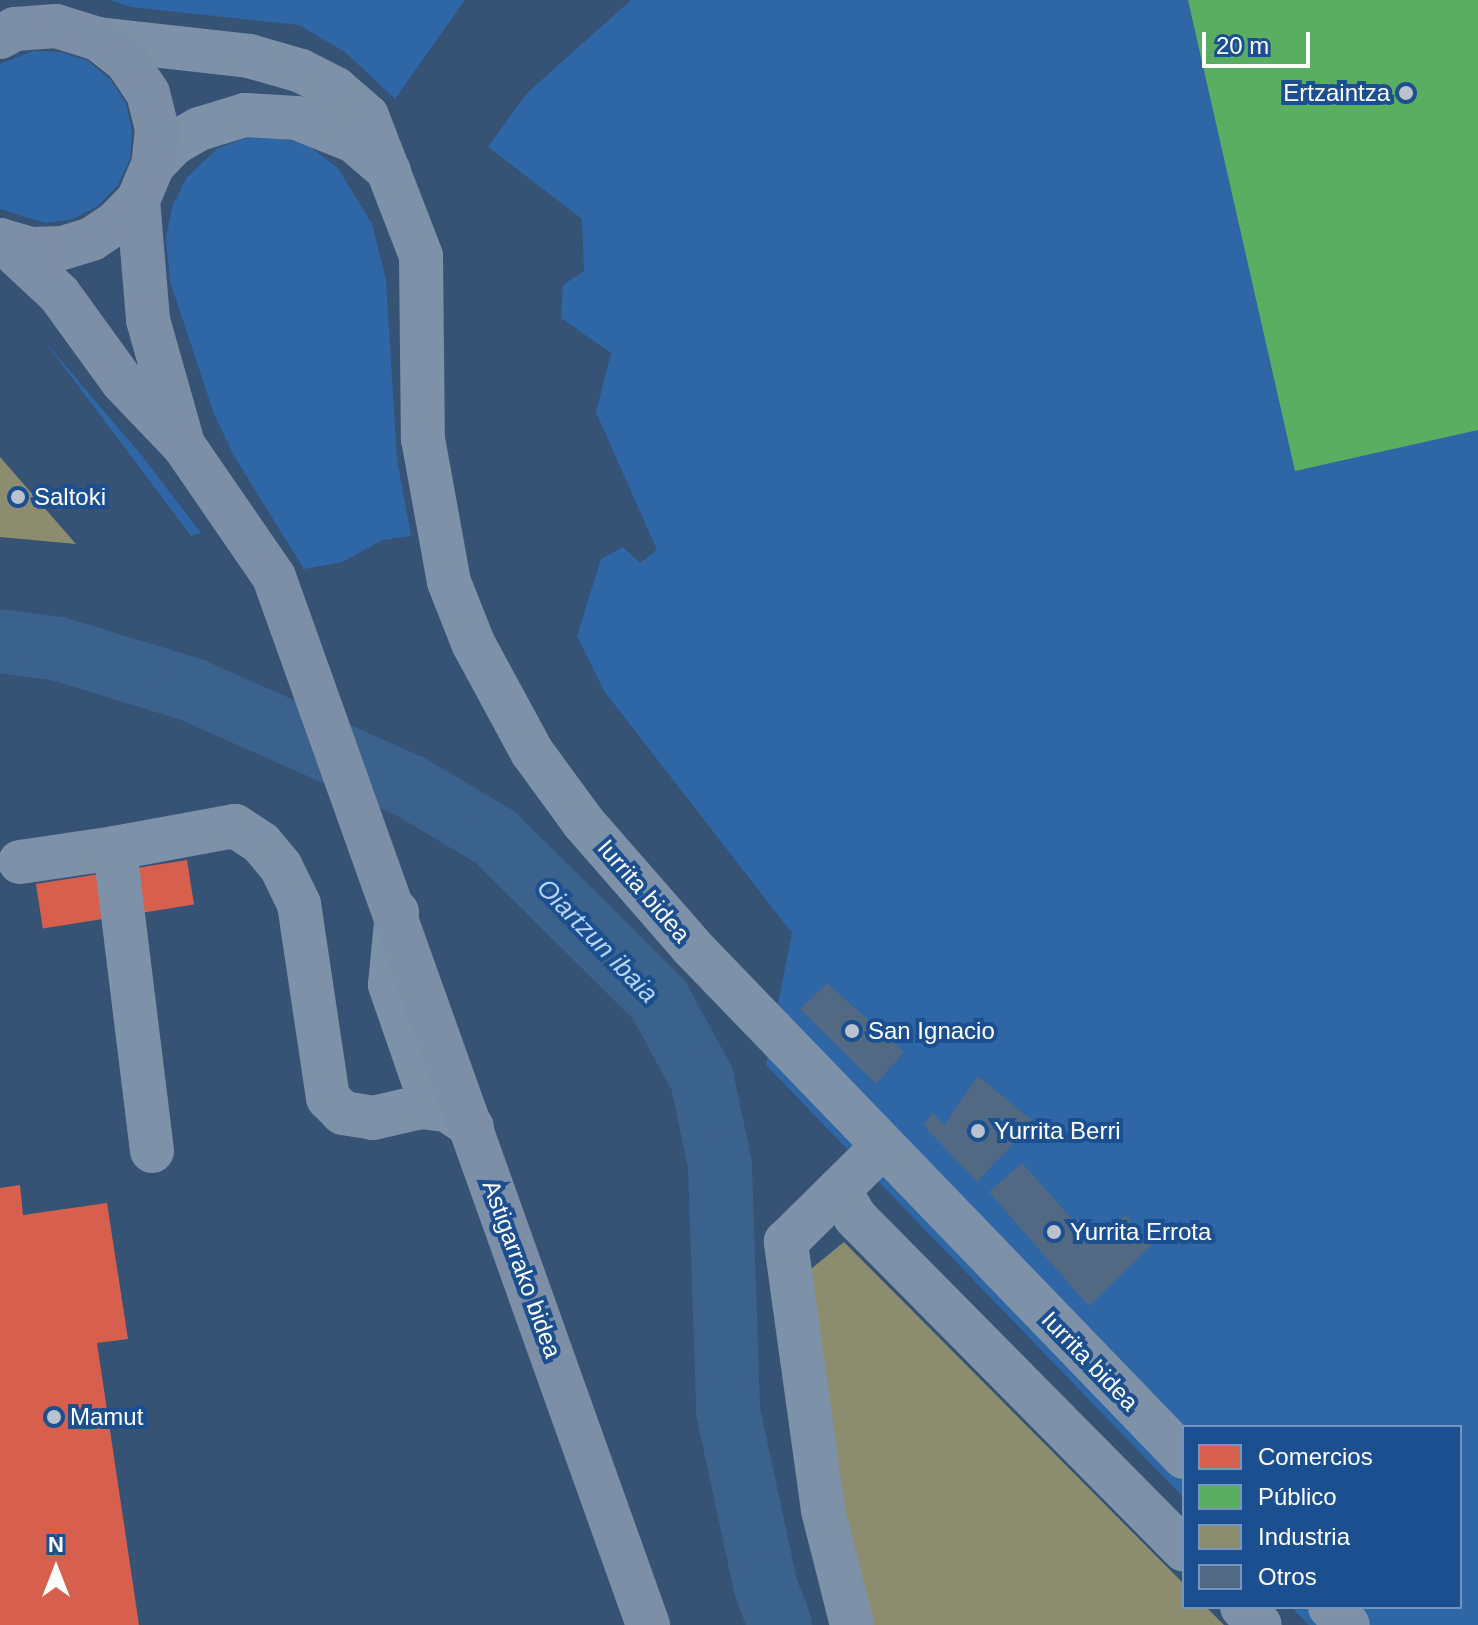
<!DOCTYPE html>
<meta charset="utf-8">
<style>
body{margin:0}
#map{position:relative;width:1478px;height:1625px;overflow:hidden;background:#365274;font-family:Helvetica,sans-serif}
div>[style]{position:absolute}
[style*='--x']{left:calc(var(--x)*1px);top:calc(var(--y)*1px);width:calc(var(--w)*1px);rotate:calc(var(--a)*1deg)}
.green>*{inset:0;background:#2f66a5}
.shops>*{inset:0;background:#d6604d;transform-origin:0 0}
.public>*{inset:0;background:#5aae61}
.industry>*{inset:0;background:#8c8c6e}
.river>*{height:64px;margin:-32px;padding:0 32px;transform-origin:32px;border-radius:32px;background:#3b618d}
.building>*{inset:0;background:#526984}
.minor>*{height:44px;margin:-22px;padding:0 22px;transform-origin:22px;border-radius:22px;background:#7d92a8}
.major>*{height:44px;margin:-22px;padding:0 22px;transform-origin:22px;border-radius:22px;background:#7d8ea7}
.dots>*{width:22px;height:22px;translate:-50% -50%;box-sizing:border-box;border:4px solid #1b4f8f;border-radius:50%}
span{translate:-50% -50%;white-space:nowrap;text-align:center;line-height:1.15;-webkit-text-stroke:8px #1b4f8f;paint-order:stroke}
.poi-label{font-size:24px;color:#fff}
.right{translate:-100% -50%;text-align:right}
.left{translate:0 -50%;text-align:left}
.street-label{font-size:24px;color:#fff}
.water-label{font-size:26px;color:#b5d3f5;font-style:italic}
.legend{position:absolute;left:1182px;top:1425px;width:280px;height:184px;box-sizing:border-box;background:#1b4f8f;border:2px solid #7695bc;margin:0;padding:10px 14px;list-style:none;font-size:24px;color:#fff}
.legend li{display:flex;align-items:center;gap:16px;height:40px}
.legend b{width:40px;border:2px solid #7695bc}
.north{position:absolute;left:16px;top:1529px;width:80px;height:80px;-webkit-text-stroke:6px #1b4f8f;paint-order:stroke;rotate:0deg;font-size:22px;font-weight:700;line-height:32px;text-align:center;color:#fff}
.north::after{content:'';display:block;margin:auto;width:28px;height:36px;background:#fff;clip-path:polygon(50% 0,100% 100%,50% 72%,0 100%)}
.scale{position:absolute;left:1202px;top:32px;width:108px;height:36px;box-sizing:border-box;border:4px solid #fff;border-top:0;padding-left:10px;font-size:24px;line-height:28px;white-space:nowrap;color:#fff;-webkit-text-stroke:6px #1b4f8f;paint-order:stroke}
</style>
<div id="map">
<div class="green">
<i style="clip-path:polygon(110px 0,465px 0,395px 99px,345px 52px,299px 25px,131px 7px)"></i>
<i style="clip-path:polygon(631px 0,1478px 0,1478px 1625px,1309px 1625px,1291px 1607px,1460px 1607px,1460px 1427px,1184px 1427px,1184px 1498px,766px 1065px,792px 933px,604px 691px,577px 636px,601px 559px,623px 547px,640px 563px,657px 550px,596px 412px,611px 353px,561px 318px,563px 285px,584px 271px,582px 219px,488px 147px,526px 94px)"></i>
<i style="clip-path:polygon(33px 51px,61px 52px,88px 61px,110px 79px,126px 103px,132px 131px,130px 159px,118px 185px,98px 206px,73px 219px,45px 223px,0 209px,0 64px)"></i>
<i style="clip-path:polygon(255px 135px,305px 143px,338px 168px,372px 224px,386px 279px,397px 459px,411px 536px,383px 540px,342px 562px,304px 569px,234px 456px,214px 414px,170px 281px,166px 239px,172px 207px,187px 177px,218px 148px)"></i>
<i style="clip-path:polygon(42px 338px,142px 456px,201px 533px,191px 536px)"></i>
</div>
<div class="shops">
<i style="left:187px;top:860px;width:45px;height:153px;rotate:81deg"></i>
<i style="clip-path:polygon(20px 1185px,23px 1215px,107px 1203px,128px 1339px,97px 1343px,139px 1625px,0 1625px,0 1188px)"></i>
</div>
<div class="public">
<i style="clip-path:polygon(1188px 0,1478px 0,1478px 430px,1295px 471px)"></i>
</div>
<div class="industry">
<i style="clip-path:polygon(0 457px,76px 544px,0 537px)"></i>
<i style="clip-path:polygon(844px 1242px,1184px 1584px,1184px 1607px,1206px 1607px,1224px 1625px,866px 1625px,846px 1542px,806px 1273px)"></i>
</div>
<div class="river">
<i style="--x:0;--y:641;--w:60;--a:7.7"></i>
<i style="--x:59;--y:649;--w:137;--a:17"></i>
<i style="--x:190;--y:689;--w:242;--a:23.9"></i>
<i style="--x:411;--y:787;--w:98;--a:30.8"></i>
<i style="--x:495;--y:837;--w:231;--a:44.8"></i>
<i style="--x:659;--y:1000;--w:90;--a:61.4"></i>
<i style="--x:702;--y:1079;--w:88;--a:78.2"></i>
<i style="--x:720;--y:1165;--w:246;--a:88.1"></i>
<i style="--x:728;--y:1411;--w:181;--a:77.9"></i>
<i style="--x:766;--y:1588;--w:40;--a:69"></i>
</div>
<div class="building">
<i style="clip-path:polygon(827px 983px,904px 1052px,876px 1084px,800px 1009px)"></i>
<i style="clip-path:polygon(978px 1076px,1034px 1122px,977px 1182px,923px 1125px,933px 1113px,944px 1125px)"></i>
<i style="clip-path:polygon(1022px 1163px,1088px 1237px,1096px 1229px,1102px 1236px,1125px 1215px,1152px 1245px,1089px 1306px,989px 1192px)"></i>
</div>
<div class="minor">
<i style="--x:98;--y:39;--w:152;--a:6.4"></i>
<i style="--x:249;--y:56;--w:54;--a:16.1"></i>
<i style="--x:301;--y:71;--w:39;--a:27"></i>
<i style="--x:336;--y:89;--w:41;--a:41.1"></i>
<i style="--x:367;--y:116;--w:150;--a:68.9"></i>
<i style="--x:421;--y:256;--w:183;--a:89.4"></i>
<i style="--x:423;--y:439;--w:145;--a:79.7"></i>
<i style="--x:449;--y:582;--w:66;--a:68.5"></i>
<i style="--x:473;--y:643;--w:124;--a:61.6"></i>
<i style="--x:532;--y:752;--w:87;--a:53.9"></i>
<i style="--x:583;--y:822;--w:164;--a:48.9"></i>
<i style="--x:691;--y:946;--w:710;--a:46.03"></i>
<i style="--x:153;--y:165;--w:29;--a:-46"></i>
<i style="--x:173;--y:144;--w:30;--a:-30"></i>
<i style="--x:199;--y:129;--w:48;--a:-16.9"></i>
<i style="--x:245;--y:115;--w:52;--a:3.3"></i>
<i style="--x:297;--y:118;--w:61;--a:22"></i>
<i style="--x:354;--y:141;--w:46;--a:40.6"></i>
<i style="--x:20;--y:862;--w:96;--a:-8.4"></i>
<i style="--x:397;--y:912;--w:73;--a:95.5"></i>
<i style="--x:390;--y:985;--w:107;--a:70.9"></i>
<i style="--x:425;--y:1086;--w:13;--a:90"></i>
<i style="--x:425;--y:1099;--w:12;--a:132"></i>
<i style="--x:152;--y:1151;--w:305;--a:-97"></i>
<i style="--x:115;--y:848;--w:122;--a:-10.4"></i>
<i style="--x:235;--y:826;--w:31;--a:33"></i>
<i style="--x:261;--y:843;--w:31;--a:50"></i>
<i style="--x:281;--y:867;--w:41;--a:64.1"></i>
<i style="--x:299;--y:904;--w:196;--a:81.5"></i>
<i style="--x:328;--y:1098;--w:21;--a:45"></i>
<i style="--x:343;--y:1113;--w:30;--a:9"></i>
<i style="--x:373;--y:1118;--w:49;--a:-12.9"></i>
<i style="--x:421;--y:1107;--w:26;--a:7"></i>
<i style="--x:447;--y:1110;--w:30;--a:34"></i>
<i style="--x:839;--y:1190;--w:31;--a:59"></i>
<i style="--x:855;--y:1217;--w:468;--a:45.3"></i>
<i style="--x:1242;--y:1607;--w:25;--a:45"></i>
<i style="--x:1330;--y:1607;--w:25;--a:45"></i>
<i style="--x:852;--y:1625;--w:119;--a:-104.2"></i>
<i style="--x:823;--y:1510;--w:271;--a:-97.9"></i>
<i style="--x:786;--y:1242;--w:135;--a:-44.7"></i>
</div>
<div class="major">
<i style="--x:0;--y:37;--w:17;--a:-28"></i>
<i style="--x:15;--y:29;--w:41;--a:-4.2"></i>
<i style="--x:56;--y:26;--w:44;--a:17.2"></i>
<i style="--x:98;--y:39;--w:37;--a:38"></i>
<i style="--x:127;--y:62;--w:37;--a:56"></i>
<i style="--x:148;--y:93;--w:37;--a:76"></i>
<i style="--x:157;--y:129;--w:36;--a:96"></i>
<i style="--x:153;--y:165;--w:38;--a:113"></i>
<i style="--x:138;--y:200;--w:30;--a:134"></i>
<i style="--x:117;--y:222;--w:30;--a:146"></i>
<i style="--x:92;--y:239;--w:31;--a:163"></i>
<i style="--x:62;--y:248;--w:31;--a:178"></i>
<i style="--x:31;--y:249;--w:32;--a:-164"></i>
<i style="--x:138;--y:200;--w:120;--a:85.2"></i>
<i style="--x:148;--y:320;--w:122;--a:74.2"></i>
<i style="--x:1;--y:240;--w:79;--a:43"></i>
<i style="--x:59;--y:294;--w:107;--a:54.1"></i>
<i style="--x:122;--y:381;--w:90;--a:46.4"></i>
<i style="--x:184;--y:446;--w:159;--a:55.5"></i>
<i style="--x:274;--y:577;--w:1113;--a:70.36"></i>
</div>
<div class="dots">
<i style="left:1406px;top:93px;background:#b9c2ce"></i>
<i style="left:18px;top:497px;background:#b9c2ce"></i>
<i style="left:852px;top:1031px;background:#b9c2ce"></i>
<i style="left:978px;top:1131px;background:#b9c2ce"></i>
<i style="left:1054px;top:1232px;background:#b9c2ce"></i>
<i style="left:54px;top:1417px;background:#b9c2ce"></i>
</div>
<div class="poi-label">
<span class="right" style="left:1390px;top:93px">Ertzaintza</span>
<span class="left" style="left:34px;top:497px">Saltoki</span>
<span class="left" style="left:868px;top:1031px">San Ignacio</span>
<span class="left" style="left:994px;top:1131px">Yurrita Berri</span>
<span class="left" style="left:1070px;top:1232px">Yurrita Errota</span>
<span class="left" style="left:70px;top:1417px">Mamut</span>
</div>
<div class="street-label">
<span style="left:644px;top:891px;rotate:49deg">Iurrita bidea</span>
<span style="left:522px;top:1269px;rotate:70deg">Astigarrako bidea</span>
<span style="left:1090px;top:1361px;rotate:46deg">Iurrita bidea</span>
</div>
<div class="water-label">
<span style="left:597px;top:941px;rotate:46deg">Oiartzun ibaia</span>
</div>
<ul class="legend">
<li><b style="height:22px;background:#d6604d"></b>Comercios</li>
<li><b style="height:22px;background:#5aae61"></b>Público</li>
<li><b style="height:22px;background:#8c8c6e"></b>Industria</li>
<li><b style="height:22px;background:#526984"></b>Otros</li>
</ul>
<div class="north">N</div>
<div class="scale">20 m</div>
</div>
